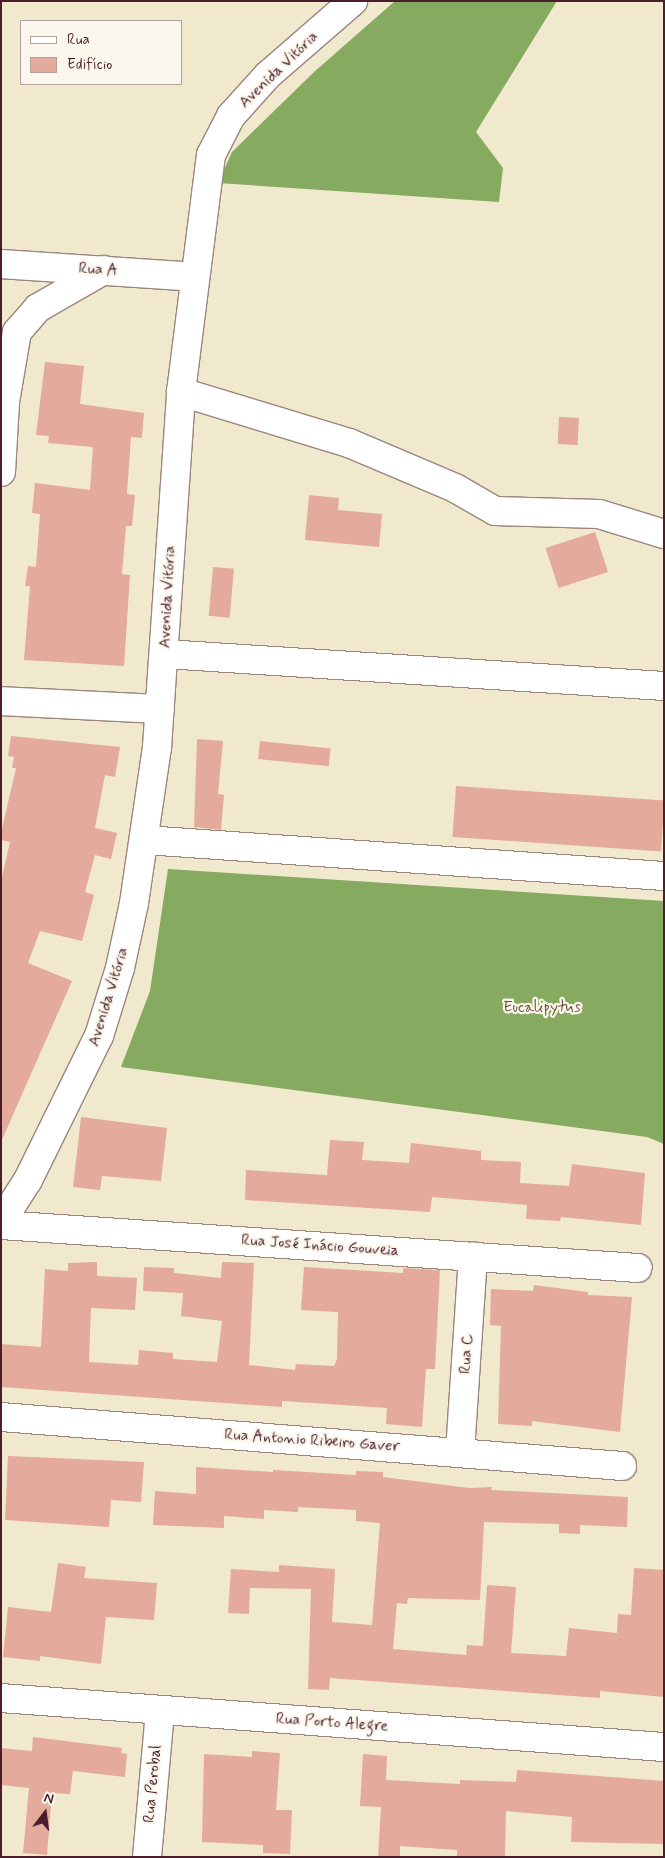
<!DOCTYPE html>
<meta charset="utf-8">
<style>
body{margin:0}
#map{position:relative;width:665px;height:1858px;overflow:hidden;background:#f0e9ce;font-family:Mynerve,sans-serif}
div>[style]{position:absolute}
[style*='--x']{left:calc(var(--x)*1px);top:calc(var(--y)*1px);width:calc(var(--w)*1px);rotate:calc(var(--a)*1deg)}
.forest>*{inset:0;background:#86aa5f}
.building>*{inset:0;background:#e4aa9b;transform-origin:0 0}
.roads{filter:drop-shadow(1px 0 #9d847c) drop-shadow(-1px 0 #9d847c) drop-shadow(0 1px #9d847c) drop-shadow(0 -1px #9d847c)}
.minor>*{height:28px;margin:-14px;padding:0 14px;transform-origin:14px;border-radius:14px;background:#fff}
span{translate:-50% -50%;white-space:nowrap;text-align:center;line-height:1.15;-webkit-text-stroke:4.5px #fbf7ec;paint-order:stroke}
.street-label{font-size:16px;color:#4a1f2b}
.park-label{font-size:16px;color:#66513e}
.frame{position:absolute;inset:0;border:2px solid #4a1f2b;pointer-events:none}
.legend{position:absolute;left:20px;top:20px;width:162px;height:65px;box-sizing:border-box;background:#fbf7ec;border:1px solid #b4a19f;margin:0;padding:6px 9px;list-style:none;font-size:15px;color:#4a1f2b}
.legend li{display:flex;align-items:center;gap:10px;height:25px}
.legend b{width:25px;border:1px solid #b4a19f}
.north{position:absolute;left:20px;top:1788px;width:50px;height:50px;-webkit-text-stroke:4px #fbf7ec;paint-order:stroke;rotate:15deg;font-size:14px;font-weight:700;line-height:20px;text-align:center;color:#4a1f2b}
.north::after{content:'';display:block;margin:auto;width:18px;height:22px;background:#4a1f2b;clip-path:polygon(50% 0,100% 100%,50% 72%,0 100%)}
</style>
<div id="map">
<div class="forest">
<i style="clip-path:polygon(395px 1px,557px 1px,476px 132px,503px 168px,499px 202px,218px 183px,232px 152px,314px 72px)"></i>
<i style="clip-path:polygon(168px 869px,664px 901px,664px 1144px,647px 1137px,121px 1067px,150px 991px)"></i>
</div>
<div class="building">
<i style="clip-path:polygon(45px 362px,84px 366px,80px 404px,144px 413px,142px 438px,131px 437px,127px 494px,135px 495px,132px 526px,126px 526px,122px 574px,130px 575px,124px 666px,24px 660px,30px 586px,25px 586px,28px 566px,36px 567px,40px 514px,32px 513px,35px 483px,90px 490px,93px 447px,48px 443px,49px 436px,36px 435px)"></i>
<i style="left:559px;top:417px;width:20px;height:27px;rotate:3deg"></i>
<i style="clip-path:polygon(309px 495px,339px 498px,338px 510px,382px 514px,379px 547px,305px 540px)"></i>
<i style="left:595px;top:532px;width:42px;height:52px;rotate:72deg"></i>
<i style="left:213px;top:567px;width:21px;height:49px;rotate:5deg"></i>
<i style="clip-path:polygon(11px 736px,120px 747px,115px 777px,105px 775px,95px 828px,117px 833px,111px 859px,95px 855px,85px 892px,94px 895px,82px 941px,40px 931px,28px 963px,72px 981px,1px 1142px,1px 881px,10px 842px,1px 840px,1px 833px,16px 768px,12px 768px,14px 757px,8px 756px)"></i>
<i style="clip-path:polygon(197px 739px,223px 741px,218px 794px,224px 795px,221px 830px,194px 827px)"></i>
<i style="left:260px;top:741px;width:71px;height:18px;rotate:6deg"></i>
<i style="left:456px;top:786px;width:209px;height:51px;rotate:4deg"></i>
<i style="clip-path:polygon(81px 1117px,167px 1128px,161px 1181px,102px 1176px,100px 1190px,73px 1187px)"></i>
<i style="clip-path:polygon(330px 1140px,364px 1142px,362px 1160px,409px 1163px,411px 1143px,481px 1151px,481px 1160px,521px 1162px,520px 1183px,569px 1186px,572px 1164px,645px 1173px,641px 1225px,561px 1217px,560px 1221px,526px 1219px,527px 1205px,432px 1197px,430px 1212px,245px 1200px,246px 1170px,327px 1175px)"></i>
<i style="clip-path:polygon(97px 1262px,97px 1276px,137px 1278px,135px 1310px,91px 1308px,89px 1362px,138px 1365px,139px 1350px,173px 1353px,173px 1359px,217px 1362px,222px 1321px,181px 1316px,183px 1293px,143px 1291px,144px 1267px,174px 1268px,174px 1273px,221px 1278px,222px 1262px,254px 1263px,249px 1365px,295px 1370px,296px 1364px,334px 1366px,337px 1359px,338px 1312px,301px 1310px,304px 1267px,403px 1273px,403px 1268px,440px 1270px,435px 1369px,426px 1369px,422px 1427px,386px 1424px,387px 1408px,282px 1401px,282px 1407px,1px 1387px,1px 1344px,41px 1347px,45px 1269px,68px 1271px,68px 1263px)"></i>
<i style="clip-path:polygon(534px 1285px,588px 1292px,588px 1295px,632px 1297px,620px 1432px,532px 1421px,532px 1426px,498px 1424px,501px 1326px,490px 1325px,491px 1289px,533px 1291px)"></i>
<i style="clip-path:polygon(8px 1456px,144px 1462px,141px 1502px,111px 1500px,109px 1527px,5px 1520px)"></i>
<i style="clip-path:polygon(196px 1467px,273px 1472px,273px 1470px,356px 1475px,356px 1471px,383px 1472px,383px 1477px,469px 1488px,492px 1487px,491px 1490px,628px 1497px,627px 1527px,580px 1525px,580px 1534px,559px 1533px,559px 1524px,484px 1522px,480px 1600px,408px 1598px,407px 1604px,397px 1603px,393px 1649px,466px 1655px,467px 1645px,483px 1646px,487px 1585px,516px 1587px,511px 1653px,566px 1656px,569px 1628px,617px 1633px,618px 1614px,631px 1615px,634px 1568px,664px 1570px,664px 1697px,600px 1691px,600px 1698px,330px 1678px,329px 1690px,308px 1689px,311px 1589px,250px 1588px,249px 1614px,228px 1613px,231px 1569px,279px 1572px,279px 1565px,335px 1569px,332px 1622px,372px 1625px,380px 1523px,356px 1521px,356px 1510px,298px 1507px,298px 1512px,264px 1510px,264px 1519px,224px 1516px,224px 1528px,153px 1525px,155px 1491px,196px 1494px)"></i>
<i style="clip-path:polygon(58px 1563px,86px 1567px,84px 1578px,157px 1583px,154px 1620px,106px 1617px,101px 1664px,40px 1656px,40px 1661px,3px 1657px,8px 1607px,51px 1612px)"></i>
<i style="clip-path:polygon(33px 1737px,122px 1748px,121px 1753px,127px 1754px,125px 1777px,73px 1771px,70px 1794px,52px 1793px,47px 1855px,23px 1853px,29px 1788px,1px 1785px,1px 1748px,32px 1751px)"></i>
<i style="clip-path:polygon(252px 1751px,280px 1753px,276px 1810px,292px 1810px,290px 1854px,263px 1853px,263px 1845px,202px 1842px,204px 1754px,252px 1757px)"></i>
<i style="clip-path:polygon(363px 1754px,387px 1756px,386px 1780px,460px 1784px,460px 1780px,516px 1782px,517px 1770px,664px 1781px,664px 1844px,571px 1842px,572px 1817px,506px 1811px,505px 1857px,457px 1857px,457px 1850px,400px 1846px,400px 1857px,378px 1857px,381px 1807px,360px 1806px)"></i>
</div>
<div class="roads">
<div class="minor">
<i style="--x:1;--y:264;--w:194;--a:3.8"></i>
<i style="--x:181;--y:392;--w:176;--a:16.9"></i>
<i style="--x:349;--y:443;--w:115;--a:23"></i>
<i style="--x:455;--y:488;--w:46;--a:29.9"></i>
<i style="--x:495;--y:511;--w:104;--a:1.7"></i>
<i style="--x:599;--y:514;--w:68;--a:17.1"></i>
<i style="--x:1;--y:472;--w:70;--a:-86.7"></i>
<i style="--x:5;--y:402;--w:71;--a:-80.3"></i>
<i style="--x:17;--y:332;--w:32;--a:-49"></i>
<i style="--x:38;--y:308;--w:76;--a:-29.9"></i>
<i style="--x:165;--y:654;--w:500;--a:3.67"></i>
<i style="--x:1;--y:701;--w:159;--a:2.9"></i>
<i style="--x:145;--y:840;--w:520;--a:3.97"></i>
<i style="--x:1;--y:1222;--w:50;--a:-57.3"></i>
<i style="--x:28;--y:1180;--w:161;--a:-63.8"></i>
<i style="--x:99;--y:1036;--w:71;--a:-72.8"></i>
<i style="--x:120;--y:968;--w:66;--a:-77.8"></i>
<i style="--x:134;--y:903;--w:158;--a:-81.6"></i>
<i style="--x:157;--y:747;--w:356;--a:-86.1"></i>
<i style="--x:181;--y:392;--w:239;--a:-82.8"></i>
<i style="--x:211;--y:155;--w:44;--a:-62.9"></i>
<i style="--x:231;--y:116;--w:55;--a:-47.9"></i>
<i style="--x:268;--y:75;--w:113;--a:-41"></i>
<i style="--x:1;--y:1225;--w:638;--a:3.86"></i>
<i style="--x:1;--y:1417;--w:623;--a:4.51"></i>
<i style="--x:460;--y:1452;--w:196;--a:-86.2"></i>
<i style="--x:1;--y:1698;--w:665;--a:4.23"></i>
<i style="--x:147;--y:1857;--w:147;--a:-84.9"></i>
</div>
</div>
<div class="street-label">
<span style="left:279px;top:70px;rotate:-44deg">Avenida Vitória</span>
<span style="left:98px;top:270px;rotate:4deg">Rua A</span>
<span style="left:168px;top:597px;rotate:-87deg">Avenida Vitória</span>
<span style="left:109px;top:997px;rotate:-73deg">Avenida Vitória</span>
<span style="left:320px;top:1246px;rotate:4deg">Rua José Inácio Gouveia</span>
<span style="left:467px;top:1354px;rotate:-86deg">Rua C</span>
<span style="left:312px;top:1441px;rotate:4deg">Rua Antonio Ribeiro Gaver</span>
<span style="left:332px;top:1723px;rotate:4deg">Rua Porto Alegre</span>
<span style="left:153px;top:1784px;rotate:-85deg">Rua Perobal</span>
</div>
<div class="park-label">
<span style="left:542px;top:1008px">Eucalipytus</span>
</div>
<div class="frame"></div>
<ul class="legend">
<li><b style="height:6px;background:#fff"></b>Rua</li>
<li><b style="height:14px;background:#e4aa9b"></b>Edifício</li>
</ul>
<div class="north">N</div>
</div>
